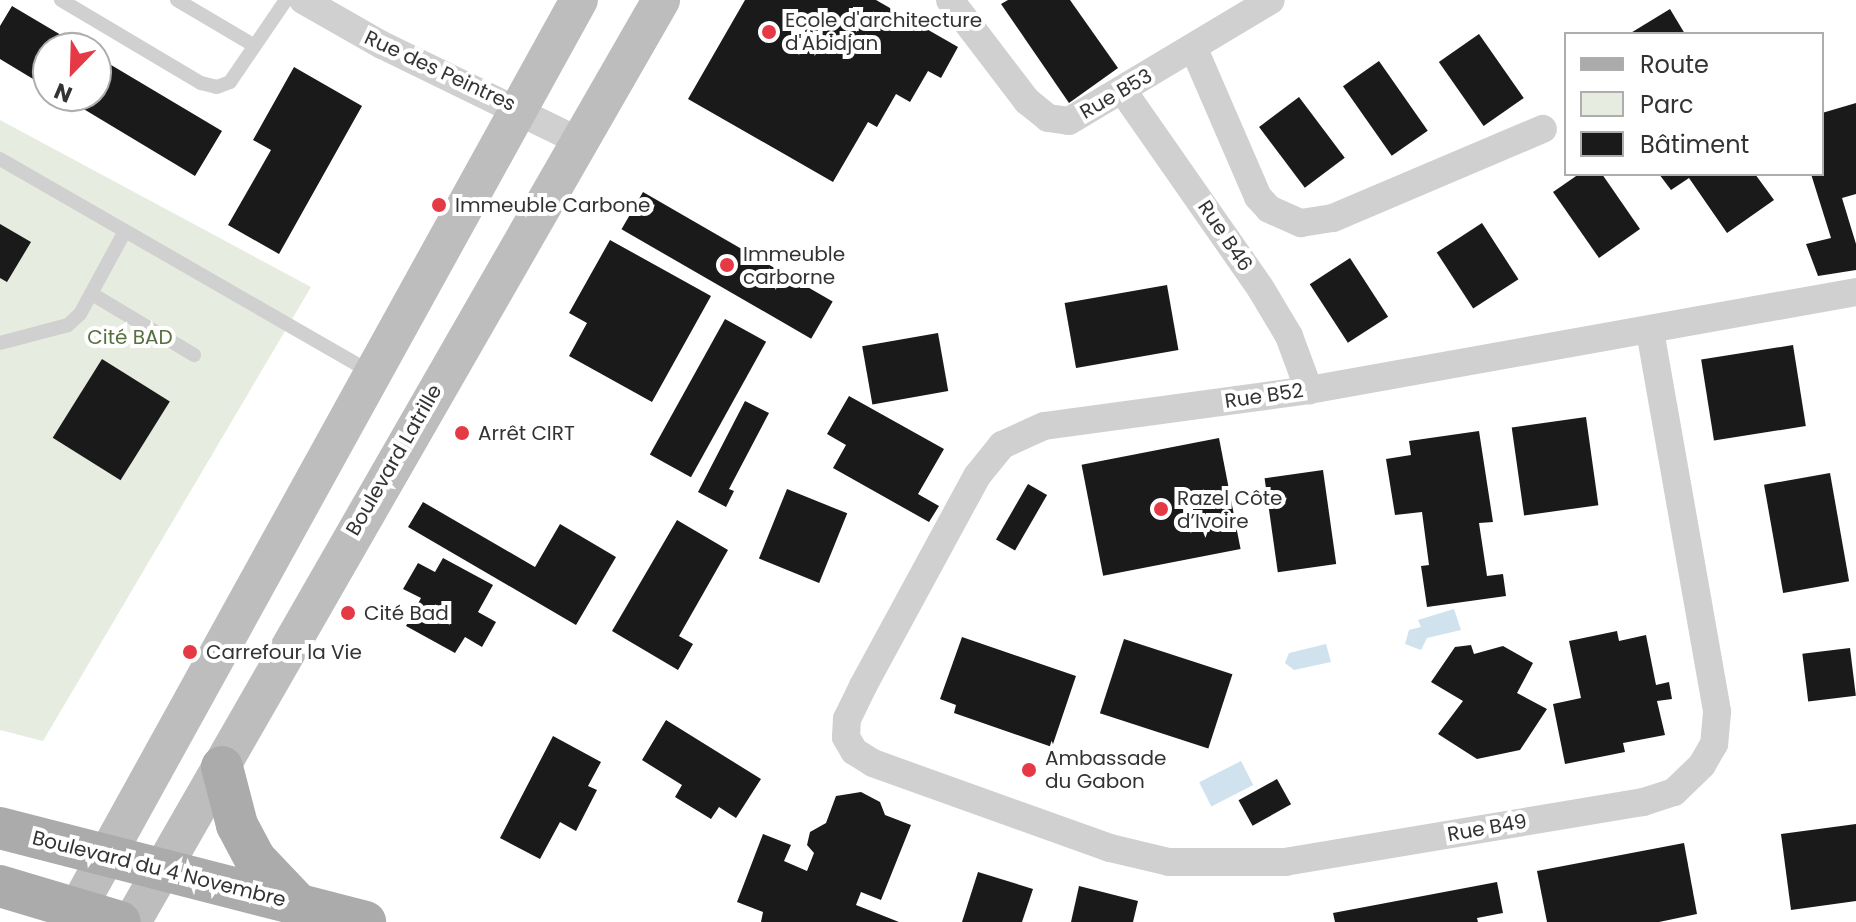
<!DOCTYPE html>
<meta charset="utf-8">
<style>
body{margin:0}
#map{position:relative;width:1856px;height:922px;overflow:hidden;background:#fff;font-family:Poppins,sans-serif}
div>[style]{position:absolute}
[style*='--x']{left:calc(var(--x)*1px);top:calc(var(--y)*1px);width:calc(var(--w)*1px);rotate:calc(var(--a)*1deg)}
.green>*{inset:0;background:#e6ecdf}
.water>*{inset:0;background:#cfe2ee;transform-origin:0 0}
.building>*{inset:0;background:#1a1a1a;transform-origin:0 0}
.service>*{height:14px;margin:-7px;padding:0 7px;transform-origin:7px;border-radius:7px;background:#d0d0d0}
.minor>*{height:28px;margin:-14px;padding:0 14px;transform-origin:14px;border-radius:14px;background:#d0d0d0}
.secondary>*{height:38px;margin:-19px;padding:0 19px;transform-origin:19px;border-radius:19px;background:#bdbdbd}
.primary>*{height:42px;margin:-21px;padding:0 21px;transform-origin:21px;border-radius:21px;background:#ababab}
.dots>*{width:22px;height:22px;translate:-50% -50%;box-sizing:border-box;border:4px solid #fff;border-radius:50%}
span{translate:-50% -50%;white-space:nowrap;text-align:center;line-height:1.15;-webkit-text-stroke:8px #fff;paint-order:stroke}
.poi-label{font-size:20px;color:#333}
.left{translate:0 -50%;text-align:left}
.street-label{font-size:20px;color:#333}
.park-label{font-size:20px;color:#56703f}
.legend{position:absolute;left:1564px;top:32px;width:260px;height:144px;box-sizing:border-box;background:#fff;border:2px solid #adadad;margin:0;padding:10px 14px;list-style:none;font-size:24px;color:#333}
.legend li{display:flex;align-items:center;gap:16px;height:40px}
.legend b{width:40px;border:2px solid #adadad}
.north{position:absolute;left:32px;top:32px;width:80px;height:80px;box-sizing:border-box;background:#fff;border:2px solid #adadad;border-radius:50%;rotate:203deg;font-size:22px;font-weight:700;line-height:32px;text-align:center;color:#333}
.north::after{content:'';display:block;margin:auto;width:28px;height:36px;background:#e63946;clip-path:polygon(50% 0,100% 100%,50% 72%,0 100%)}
</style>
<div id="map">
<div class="green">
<i style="clip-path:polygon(0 120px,311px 287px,43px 741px,0 730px)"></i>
</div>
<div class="water">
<i style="clip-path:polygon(1454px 609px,1461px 630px,1427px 638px,1421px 650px,1405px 644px,1409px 630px,1421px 627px,1418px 620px)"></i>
<i style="clip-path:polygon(1326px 644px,1331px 662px,1294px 670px,1285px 663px,1289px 653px)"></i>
<i style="left:1241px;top:761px;width:27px;height:47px;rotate:63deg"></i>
</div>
<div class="building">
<i style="clip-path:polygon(745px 0,876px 0,958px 47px,941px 78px,928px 71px,910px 102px,896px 94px,877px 127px,868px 122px,833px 182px,688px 99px)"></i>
<i style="clip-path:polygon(1008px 0,1070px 0,1118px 68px,1069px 103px,1001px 4px)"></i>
<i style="clip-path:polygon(12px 6px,83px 48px,48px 48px,48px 88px,0 59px,0 26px)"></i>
<i style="clip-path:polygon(1670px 9px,1685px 34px,1629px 34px)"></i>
<i style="left:1479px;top:34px;width:78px;height:49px;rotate:55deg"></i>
<i style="clip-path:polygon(96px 56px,222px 131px,195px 176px,62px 96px,96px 96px)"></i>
<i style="left:1379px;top:61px;width:85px;height:44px;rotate:55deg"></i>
<i style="clip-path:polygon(294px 67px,362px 106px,279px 254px,228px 225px,271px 150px,253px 140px)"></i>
<i style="left:1299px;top:97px;width:76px;height:50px;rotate:53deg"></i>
<i style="clip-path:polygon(1856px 103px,1856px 194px,1842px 198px,1856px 244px,1856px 270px,1818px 276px,1806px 244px,1831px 238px,1811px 174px,1822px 174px,1822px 113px)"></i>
<i style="clip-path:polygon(1579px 174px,1602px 174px,1640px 229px,1599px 258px,1553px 192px)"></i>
<i style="clip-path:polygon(1659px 174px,1755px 174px,1774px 200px,1727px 233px,1689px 178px,1671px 190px)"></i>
<i style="left:643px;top:192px;width:219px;height:43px;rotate:30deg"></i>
<i style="left:1482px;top:223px;width:67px;height:54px;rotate:57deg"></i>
<i style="clip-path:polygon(0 224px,31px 242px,7px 282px,0 278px)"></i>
<i style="clip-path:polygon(610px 240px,711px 296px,652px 402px,569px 356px,587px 323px,569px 313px)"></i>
<i style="left:1350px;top:258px;width:70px;height:48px;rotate:57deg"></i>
<i style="left:1167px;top:285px;width:66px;height:104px;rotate:80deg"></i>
<i style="left:725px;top:319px;width:47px;height:155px;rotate:29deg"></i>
<i style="left:938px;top:333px;width:59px;height:77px;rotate:80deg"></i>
<i style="left:1793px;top:345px;width:82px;height:93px;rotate:81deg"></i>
<i style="left:102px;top:359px;width:80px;height:93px;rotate:32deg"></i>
<i style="clip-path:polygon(849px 396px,944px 449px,918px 494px,939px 506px,929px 522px,833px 468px,846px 445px,827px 434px)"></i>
<i style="clip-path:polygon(745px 401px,769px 413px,729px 489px,734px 491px,726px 507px,698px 492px)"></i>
<i style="left:1586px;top:417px;width:89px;height:75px;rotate:82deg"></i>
<i style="clip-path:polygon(1479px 431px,1493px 522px,1479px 523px,1487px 576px,1503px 574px,1506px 596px,1427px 607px,1421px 566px,1429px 565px,1422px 512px,1395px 515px,1386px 459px,1411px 455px,1409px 441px)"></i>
<i style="left:1219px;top:438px;width:113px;height:140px;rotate:79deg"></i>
<i style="left:1323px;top:470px;width:95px;height:59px;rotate:82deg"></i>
<i style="left:1830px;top:473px;width:110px;height:67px;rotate:80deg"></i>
<i style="left:1028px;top:484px;width:22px;height:64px;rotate:30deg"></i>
<i style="left:787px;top:489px;width:65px;height:75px;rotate:22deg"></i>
<i style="clip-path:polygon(423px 502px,535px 567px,560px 524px,616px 557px,576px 625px,408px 527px)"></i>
<i style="clip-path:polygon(677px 520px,728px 550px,679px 636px,693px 644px,678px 670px,612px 631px)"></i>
<i style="clip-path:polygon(443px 558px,493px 585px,478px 612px,496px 622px,482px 647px,465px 637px,455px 653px,406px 626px,421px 598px,403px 589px,418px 563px,435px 572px)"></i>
<i style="clip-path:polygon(1617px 631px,1619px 641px,1646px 635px,1656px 685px,1669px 682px,1672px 699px,1657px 701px,1665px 735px,1623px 743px,1625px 752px,1565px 764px,1553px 704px,1581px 698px,1569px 641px)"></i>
<i style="clip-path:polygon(962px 637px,1076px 676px,1052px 747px,954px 713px,956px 705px,940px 699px)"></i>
<i style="left:1124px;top:639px;width:114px;height:78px;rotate:18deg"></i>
<i style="clip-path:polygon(1471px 645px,1474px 654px,1503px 646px,1533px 663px,1517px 693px,1547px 709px,1520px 750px,1477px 759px,1438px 734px,1463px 701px,1431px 682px,1455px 647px)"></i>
<i style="left:1850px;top:648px;width:48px;height:48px;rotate:83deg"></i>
<i style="clip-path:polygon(666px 720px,761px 779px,736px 818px,719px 807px,711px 819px,675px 797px,682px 785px,642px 760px)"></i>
<i style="clip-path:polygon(553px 736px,601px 762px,588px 786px,597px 790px,576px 831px,560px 822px,540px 859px,500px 838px)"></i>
<i style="left:1277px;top:779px;width:29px;height:44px;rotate:61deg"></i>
<i style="clip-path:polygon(861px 792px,880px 802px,885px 815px,911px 825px,881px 900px,861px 892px,856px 905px,899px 922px,761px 922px,763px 912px,737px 902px,763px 834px,791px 845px,784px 861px,807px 871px,814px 853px,807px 845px,810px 832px,826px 823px,836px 796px)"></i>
<i style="clip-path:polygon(1856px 824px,1856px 901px,1791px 910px,1781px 834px)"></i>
<i style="clip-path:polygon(1684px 843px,1697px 914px,1659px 922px,1547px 922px,1537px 871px)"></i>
<i style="clip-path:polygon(978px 872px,1033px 889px,1022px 922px,962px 922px)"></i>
<i style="clip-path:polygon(1497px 882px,1503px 913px,1477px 918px,1478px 922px,1335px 922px,1333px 913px)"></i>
<i style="clip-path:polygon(1079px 886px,1138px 901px,1133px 922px,1071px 922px)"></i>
</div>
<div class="service">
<i style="--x:61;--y:0;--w:163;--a:30.7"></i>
<i style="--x:201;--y:83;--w:16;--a:14"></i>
<i style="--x:217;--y:87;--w:14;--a:-21"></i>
<i style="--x:230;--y:82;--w:99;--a:-55.7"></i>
<i style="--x:177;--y:0;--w:88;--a:30.6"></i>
<i style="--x:0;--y:159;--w:429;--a:29.9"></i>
<i style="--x:92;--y:294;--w:119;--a:30.9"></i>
<i style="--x:0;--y:343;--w:70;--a:-14.8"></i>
<i style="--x:68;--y:325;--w:16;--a:-43"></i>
<i style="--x:80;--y:314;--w:94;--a:-61.5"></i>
</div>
<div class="minor">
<i style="--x:303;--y:0;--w:91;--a:29.7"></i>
<i style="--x:382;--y:45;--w:219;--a:26"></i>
<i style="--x:950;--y:0;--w:127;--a:52.7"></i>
<i style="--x:1027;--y:101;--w:27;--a:39"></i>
<i style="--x:1048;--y:118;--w:21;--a:8"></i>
<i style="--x:1069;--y:121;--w:235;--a:-30.9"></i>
<i style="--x:1194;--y:49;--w:161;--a:66.6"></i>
<i style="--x:1258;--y:197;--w:16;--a:47"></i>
<i style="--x:1269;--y:209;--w:35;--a:24"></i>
<i style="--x:1301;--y:223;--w:32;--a:-9"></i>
<i style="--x:1333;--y:218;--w:228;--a:-23"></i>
<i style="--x:1123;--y:91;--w:241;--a:55.1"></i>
<i style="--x:1261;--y:289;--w:55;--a:59.2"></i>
<i style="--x:1289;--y:336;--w:58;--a:69.7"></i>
<i style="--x:1650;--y:331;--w:387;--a:80"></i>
<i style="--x:1717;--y:712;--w:32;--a:95"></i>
<i style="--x:1714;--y:744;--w:24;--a:120"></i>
<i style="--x:1702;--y:765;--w:39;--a:136"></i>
<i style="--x:1674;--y:792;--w:33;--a:162"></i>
<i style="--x:1643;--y:802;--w:362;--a:170.5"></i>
<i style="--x:1286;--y:862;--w:117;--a:180"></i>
<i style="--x:1169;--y:862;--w:61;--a:-166.7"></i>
<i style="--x:1110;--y:848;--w:252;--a:-160.3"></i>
<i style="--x:873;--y:763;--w:22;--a:-148"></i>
<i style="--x:854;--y:751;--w:16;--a:-120"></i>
<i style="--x:846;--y:737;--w:18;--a:-87"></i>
<i style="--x:847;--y:719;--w:37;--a:-64"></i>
<i style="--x:863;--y:686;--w:239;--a:-61.5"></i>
<i style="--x:977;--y:476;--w:40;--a:-51"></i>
<i style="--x:1002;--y:445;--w:46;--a:-24.3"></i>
<i style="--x:1044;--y:426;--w:267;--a:-7.7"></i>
<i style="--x:1309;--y:390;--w:556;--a:-10.16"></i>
</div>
<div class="secondary">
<i style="--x:70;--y:922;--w:1053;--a:-61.1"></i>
<i style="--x:132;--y:922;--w:1063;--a:-60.15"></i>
</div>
<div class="primary">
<i style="--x:222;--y:767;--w:60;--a:75.5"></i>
<i style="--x:237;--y:825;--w:40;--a:62"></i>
<i style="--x:256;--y:860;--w:59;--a:46.4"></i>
<i style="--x:0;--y:828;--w:377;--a:14.4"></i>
<i style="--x:0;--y:886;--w:125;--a:16.7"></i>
</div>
<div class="dots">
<i style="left:769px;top:32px;background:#e63946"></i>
<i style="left:439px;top:205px;background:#e63946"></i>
<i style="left:727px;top:265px;background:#e63946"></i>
<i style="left:462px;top:433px;background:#e63946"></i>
<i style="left:1161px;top:509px;background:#e63946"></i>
<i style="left:348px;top:613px;background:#e63946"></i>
<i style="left:190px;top:652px;background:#e63946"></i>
<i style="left:1029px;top:770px;background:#e63946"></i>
</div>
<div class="poi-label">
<span class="left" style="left:785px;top:32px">Ecole d'architecture<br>d'Abidjan</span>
<span class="left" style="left:455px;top:205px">Immeuble Carbone</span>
<span class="left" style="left:743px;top:266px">Immeuble<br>carborne</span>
<span class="left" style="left:478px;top:433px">Arrêt CIRT</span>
<span class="left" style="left:1177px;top:510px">Razel Côte<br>d’Ivoire</span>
<span class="left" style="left:364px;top:613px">Cité Bad</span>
<span class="left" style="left:206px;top:652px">Carrefour la Vie</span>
<span class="left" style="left:1045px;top:770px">Ambassade<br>du Gabon</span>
</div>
<div class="street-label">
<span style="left:440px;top:71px;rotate:25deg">Rue des Peintres</span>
<span style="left:1116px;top:94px;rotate:-30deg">Rue B53</span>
<span style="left:1225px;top:236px;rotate:56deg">Rue B46</span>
<span style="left:1264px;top:396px;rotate:-8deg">Rue B52</span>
<span style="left:394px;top:460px;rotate:-60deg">Boulevard Latrille</span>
<span style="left:1487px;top:828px;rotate:-10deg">Rue B49</span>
<span style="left:159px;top:869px;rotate:14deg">Boulevard du 4 Novembre</span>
</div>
<div class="park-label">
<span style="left:130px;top:337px">Cité BAD</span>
</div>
<ul class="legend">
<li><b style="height:10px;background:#ababab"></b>Route</li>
<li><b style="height:22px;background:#e6ecdf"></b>Parc</li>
<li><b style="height:22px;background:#1a1a1a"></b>Bâtiment</li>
</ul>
<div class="north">N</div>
</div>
